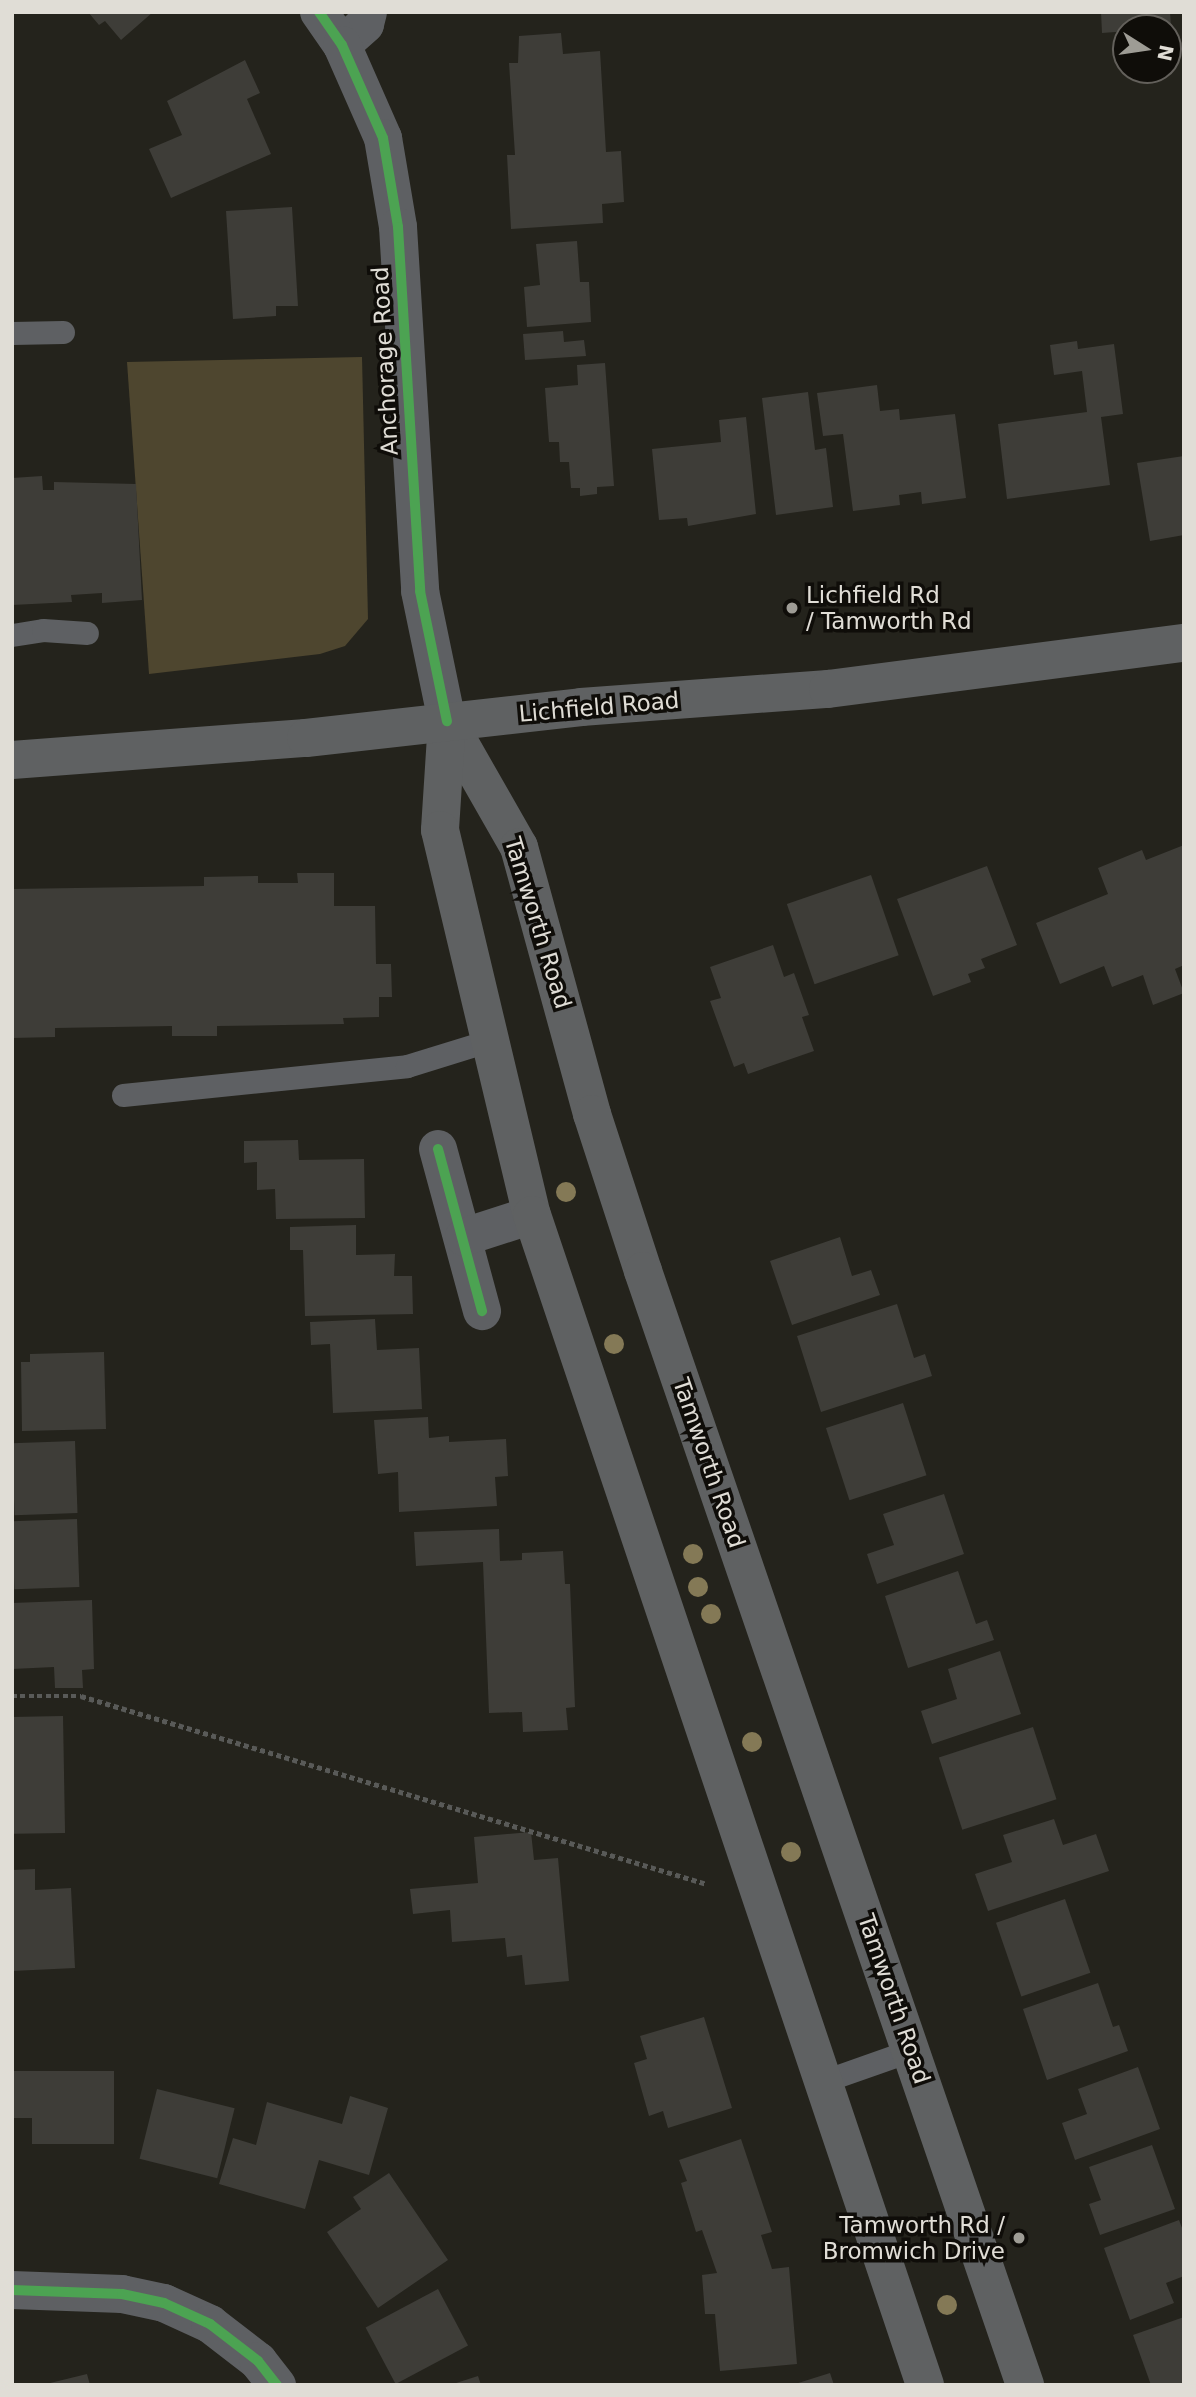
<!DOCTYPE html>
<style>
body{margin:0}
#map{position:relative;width:1196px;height:2397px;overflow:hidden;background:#24231c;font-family:"DejaVu Sans",sans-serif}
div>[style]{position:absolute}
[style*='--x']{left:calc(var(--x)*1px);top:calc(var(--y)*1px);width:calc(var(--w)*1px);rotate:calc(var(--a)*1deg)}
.green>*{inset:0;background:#4e462f}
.building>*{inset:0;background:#3e3d38;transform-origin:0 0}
.path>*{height:4.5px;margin-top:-2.25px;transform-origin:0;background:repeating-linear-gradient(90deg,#595a58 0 5px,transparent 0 8.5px)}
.service>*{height:23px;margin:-11.5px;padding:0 11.5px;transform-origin:11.5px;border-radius:11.5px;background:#5e6063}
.minor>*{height:38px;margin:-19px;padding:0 19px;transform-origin:19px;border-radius:19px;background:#5e6063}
.tertiary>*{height:38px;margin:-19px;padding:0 19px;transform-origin:19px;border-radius:19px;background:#5e6063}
.primary>*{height:38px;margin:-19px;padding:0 19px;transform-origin:19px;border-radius:19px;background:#5f6162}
.cycleway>*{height:10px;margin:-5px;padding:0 5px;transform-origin:5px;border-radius:5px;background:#4ca352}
.trees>*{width:20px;height:20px;margin:-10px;border-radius:50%;background:#847956}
.dots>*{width:19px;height:19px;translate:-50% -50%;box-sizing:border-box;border:4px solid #0f0d09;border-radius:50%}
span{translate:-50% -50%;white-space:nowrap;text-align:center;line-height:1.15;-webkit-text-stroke:7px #0f0d09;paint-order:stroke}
.street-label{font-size:23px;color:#e0ddd6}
.poi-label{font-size:23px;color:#e0ddd6}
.left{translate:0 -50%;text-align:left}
.right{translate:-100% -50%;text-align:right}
.frame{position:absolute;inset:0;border:14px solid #e0ddd6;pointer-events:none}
.north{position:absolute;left:1112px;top:14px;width:70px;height:70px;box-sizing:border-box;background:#0f0d09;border:2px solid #63605b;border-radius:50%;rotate:102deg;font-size:19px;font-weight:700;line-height:28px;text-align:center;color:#e0ddd6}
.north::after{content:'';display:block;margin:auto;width:24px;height:32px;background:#9e9c95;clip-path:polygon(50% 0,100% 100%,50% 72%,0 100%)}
</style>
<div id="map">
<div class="green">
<i style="clip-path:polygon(362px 357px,368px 619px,345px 646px,320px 654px,149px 674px,127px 362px)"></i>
</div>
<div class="building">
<i style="clip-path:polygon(88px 12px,153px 12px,121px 40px,105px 21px,99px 25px)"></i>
<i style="clip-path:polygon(1101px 12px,1170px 12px,1172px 41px,1168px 41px,1168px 28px,1102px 33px)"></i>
<i style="clip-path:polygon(561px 33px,563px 54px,600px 51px,606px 152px,621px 151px,624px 202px,602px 204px,603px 223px,511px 229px,507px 155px,515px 155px,509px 63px,518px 63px,519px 36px)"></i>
<i style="clip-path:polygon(245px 60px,260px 93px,247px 99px,271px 154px,171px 198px,149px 149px,182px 135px,167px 101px)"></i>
<i style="clip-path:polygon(292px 207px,298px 306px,276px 306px,276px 316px,233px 319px,226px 211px)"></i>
<i style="clip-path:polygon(577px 241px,580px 282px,589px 282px,591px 322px,527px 327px,524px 287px,540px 285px,536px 244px)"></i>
<i style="clip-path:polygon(563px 331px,564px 342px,584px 340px,586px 356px,525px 360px,523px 334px)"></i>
<i style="clip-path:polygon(1077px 341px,1078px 349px,1114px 344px,1123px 414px,1101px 417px,1110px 485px,1007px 499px,998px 424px,1087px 412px,1082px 371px,1054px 375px,1050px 345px)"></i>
<i style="clip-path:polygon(605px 363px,614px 486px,597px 487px,597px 494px,580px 496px,580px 488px,571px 488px,569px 462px,560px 462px,559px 442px,549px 442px,545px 388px,578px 385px,577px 365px)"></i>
<i style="clip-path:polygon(877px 385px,880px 411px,899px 409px,900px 420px,955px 414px,966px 498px,922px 504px,921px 492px,899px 495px,900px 505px,853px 511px,843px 434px,823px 436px,817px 393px)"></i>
<i style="clip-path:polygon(808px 392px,815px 450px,826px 448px,833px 507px,776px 515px,762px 398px)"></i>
<i style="clip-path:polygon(746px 417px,756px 514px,688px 526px,687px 518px,659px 520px,652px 449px,721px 442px,719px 420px)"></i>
<i style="clip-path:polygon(1184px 456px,1184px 535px,1150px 541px,1137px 463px)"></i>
<i style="clip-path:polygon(42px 476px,43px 490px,54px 490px,54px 482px,136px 484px,142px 600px,102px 603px,102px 593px,71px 595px,72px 602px,12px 605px,12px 478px)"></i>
<i style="clip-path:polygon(1184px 845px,1184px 965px,1175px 969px,1184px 993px,1153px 1005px,1143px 975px,1112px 987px,1104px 966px,1060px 984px,1036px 923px,1108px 894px,1098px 868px,1142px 850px,1146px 860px)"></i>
<i style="clip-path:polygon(987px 866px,1017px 945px,981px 959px,985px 968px,968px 974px,971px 982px,933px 996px,897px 899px)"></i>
<i style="clip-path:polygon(297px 873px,334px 873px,334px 906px,375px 906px,376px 964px,391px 964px,392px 997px,379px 997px,379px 1017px,343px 1018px,344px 1024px,217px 1026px,217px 1036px,172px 1036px,172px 1026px,55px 1028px,55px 1037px,12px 1038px,12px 889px,204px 886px,204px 877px,258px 876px,258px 883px,298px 883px)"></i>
<i style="left:871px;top:875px;width:85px;height:89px;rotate:71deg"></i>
<i style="clip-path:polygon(773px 945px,784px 977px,794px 973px,809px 1015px,802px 1017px,814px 1051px,748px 1074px,744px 1063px,734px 1067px,710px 1001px,721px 998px,710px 967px)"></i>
<i style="clip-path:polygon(298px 1140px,299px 1160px,364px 1159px,365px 1218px,276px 1219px,275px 1189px,257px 1190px,257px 1162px,244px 1163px,244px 1141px)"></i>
<i style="clip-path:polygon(356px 1225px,356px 1255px,395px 1254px,394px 1276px,412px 1276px,413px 1314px,305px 1316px,303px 1250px,290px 1250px,290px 1227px)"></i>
<i style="clip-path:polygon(840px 1237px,852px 1276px,871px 1270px,880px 1295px,792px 1325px,770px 1261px)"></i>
<i style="clip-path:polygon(897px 1304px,914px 1358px,925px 1354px,932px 1376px,821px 1412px,797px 1336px)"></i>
<i style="clip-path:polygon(375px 1319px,377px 1350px,419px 1348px,422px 1409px,333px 1413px,330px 1344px,311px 1345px,310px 1322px)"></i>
<i style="clip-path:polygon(104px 1352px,106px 1429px,22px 1431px,21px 1362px,30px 1362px,30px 1354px)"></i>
<i style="left:903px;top:1403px;width:76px;height:81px;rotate:72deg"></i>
<i style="clip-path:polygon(428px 1417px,429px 1438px,449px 1436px,449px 1442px,506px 1439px,508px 1476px,495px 1477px,497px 1506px,399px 1512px,398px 1472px,378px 1474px,374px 1420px)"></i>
<i style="left:75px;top:1441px;width:72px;height:63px;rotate:88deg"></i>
<i style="clip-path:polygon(944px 1494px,964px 1554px,877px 1584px,867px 1554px,894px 1545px,883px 1514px)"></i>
<i style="left:77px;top:1519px;width:68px;height:65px;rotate:88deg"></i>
<i style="clip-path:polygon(499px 1529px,500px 1561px,522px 1560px,522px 1553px,563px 1551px,565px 1584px,570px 1584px,575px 1707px,566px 1708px,568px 1730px,523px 1732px,522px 1712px,489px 1713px,483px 1562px,416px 1566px,414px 1532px)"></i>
<i style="clip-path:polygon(958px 1571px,976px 1624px,987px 1620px,994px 1640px,908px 1668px,885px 1596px)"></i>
<i style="clip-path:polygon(92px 1600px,94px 1669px,82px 1670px,83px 1688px,55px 1688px,54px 1667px,12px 1669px,12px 1603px)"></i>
<i style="clip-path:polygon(1000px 1651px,1021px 1714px,932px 1744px,921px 1711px,957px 1699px,948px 1669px)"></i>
<i style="left:63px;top:1716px;width:117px;height:51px;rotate:89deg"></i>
<i style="left:1033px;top:1727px;width:76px;height:99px;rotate:72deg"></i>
<i style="clip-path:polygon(1054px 1819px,1063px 1845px,1096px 1834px,1109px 1871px,988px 1911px,975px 1874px,1012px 1862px,1003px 1835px)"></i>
<i style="clip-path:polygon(531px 1832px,534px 1860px,558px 1858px,569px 1981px,525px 1985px,522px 1955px,507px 1957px,505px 1938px,452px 1942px,450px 1910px,413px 1914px,410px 1889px,478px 1883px,474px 1837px)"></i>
<i style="clip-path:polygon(35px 1869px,35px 1890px,71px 1888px,75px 1968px,12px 1971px,12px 1870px)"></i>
<i style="left:1065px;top:1899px;width:78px;height:73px;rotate:71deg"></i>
<i style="clip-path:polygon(1098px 1983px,1113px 2027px,1119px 2025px,1128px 2051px,1047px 2080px,1023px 2009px)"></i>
<i style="clip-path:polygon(704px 2017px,732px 2108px,668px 2128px,663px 2111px,649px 2116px,641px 2088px,634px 2063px,647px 2059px,640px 2036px)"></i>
<i style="clip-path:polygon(1138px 2067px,1160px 2129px,1075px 2160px,1062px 2123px,1087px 2114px,1078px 2089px)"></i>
<i style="clip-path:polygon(12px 2071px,114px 2071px,114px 2144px,32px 2144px,32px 2118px,12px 2118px)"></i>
<i style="left:157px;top:2089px;width:80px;height:72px;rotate:14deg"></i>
<i style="clip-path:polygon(350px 2096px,388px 2108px,369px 2175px,319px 2160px,305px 2209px,219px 2184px,233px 2138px,256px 2145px,267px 2102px,342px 2124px)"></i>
<i style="clip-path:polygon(741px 2139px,772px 2232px,761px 2235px,772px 2269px,789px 2267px,797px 2364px,720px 2371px,715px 2314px,705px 2314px,702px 2275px,717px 2273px,702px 2230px,696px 2232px,681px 2183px,687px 2181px,679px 2160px)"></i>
<i style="clip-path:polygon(1152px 2145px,1175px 2209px,1100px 2235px,1089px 2204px,1101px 2200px,1089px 2167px)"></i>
<i style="clip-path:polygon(389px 2173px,448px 2260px,378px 2308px,327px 2232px,361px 2209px,353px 2197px)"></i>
<i style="clip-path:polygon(1179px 2220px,1184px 2233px,1184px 2276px,1166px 2283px,1174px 2303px,1130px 2320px,1104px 2248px)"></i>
<i style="left:438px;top:2289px;width:64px;height:82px;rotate:62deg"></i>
<i style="clip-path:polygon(1184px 2317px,1184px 2385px,1151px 2385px,1133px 2335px)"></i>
<i style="clip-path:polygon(830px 2373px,834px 2385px,795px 2385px,795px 2384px)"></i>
<i style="clip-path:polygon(87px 2374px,90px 2385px,47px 2385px,46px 2384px)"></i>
<i style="clip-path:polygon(478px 2376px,481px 2385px,453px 2385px,453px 2384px)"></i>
</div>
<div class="path">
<i style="--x:12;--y:1696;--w:69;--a:0"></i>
<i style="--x:81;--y:1696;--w:654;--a:16.72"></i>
</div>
<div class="service">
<i style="--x:12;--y:333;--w:51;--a:-1.1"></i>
<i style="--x:12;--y:635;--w:31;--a:-9"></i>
<i style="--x:43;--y:630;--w:44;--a:3.9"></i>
<i style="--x:123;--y:1095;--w:285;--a:-5.8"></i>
<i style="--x:407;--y:1066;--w:85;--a:-17.2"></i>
<i style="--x:824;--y:2081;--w:93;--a:-19.4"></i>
</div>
<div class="minor">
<i style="--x:342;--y:45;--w:31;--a:-42"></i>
<i style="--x:365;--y:24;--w:12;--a:-76"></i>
<i style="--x:438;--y:1149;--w:168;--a:74.8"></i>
<i style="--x:464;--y:1237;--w:71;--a:-17.9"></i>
<i style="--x:12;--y:2290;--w:110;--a:2.1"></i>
<i style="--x:122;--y:2294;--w:43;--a:12.1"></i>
<i style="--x:164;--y:2303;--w:51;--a:24.5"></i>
<i style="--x:210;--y:2324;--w:61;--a:37.6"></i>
<i style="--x:258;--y:2361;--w:31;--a:52"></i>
</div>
<div class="tertiary">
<i style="--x:319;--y:12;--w:40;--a:55.1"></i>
<i style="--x:342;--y:45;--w:102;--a:66.2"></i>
<i style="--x:383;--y:138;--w:90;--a:80.4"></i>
<i style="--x:398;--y:227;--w:365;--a:86.5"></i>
<i style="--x:420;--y:591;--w:133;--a:78.3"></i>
</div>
<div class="primary">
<i style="--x:447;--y:721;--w:145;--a:60.3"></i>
<i style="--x:519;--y:847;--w:277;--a:74.7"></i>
<i style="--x:592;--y:1114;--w:165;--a:72"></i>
<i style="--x:643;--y:1271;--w:1178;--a:71.07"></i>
<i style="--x:447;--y:721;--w:109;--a:93.7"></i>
<i style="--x:440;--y:830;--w:396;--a:76.6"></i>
<i style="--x:532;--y:1215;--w:1234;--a:71.43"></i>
<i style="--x:12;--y:760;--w:295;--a:-4.3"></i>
<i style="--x:306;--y:738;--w:277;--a:-6.4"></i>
<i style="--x:581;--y:707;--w:248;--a:-4.2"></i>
<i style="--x:828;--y:689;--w:359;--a:-7.4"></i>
</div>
<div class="cycleway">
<i style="--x:319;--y:12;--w:40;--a:55.1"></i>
<i style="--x:342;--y:45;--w:102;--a:66.2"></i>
<i style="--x:383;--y:138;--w:90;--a:80.4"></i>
<i style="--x:398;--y:227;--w:365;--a:86.5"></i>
<i style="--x:420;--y:591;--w:133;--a:78.3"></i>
<i style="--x:438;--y:1149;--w:168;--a:74.8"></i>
<i style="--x:12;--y:2290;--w:110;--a:2.1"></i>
<i style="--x:122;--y:2294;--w:43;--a:12.1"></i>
<i style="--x:164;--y:2303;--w:51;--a:24.5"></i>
<i style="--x:210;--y:2324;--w:61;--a:37.6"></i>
<i style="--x:258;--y:2361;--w:31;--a:52"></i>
</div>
<div class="trees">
<i style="left:566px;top:1192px"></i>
<i style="left:614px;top:1344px"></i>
<i style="left:693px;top:1554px"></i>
<i style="left:698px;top:1587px"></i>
<i style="left:711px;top:1614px"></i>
<i style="left:752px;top:1742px"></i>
<i style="left:791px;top:1852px"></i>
<i style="left:947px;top:2305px"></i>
</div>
<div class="dots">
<i style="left:792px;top:608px;background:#9e9c95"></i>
<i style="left:1019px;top:2238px;background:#9e9c95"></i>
</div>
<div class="street-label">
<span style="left:385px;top:361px;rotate:-93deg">Anchorage Road</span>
<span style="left:599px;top:707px;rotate:-5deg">Lichfield Road</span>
<span style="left:538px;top:923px;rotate:73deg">Tamworth Road</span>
<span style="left:709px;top:1463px;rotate:71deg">Tamworth Road</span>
<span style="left:894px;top:1999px;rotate:71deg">Tamworth Road</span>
</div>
<div class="poi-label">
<span class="left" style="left:806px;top:608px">Lichfield Rd<br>/ Tamworth Rd</span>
<span class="right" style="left:1005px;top:2238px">Tamworth Rd /<br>Bromwich Drive</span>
</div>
<div class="frame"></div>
<div class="north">N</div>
</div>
